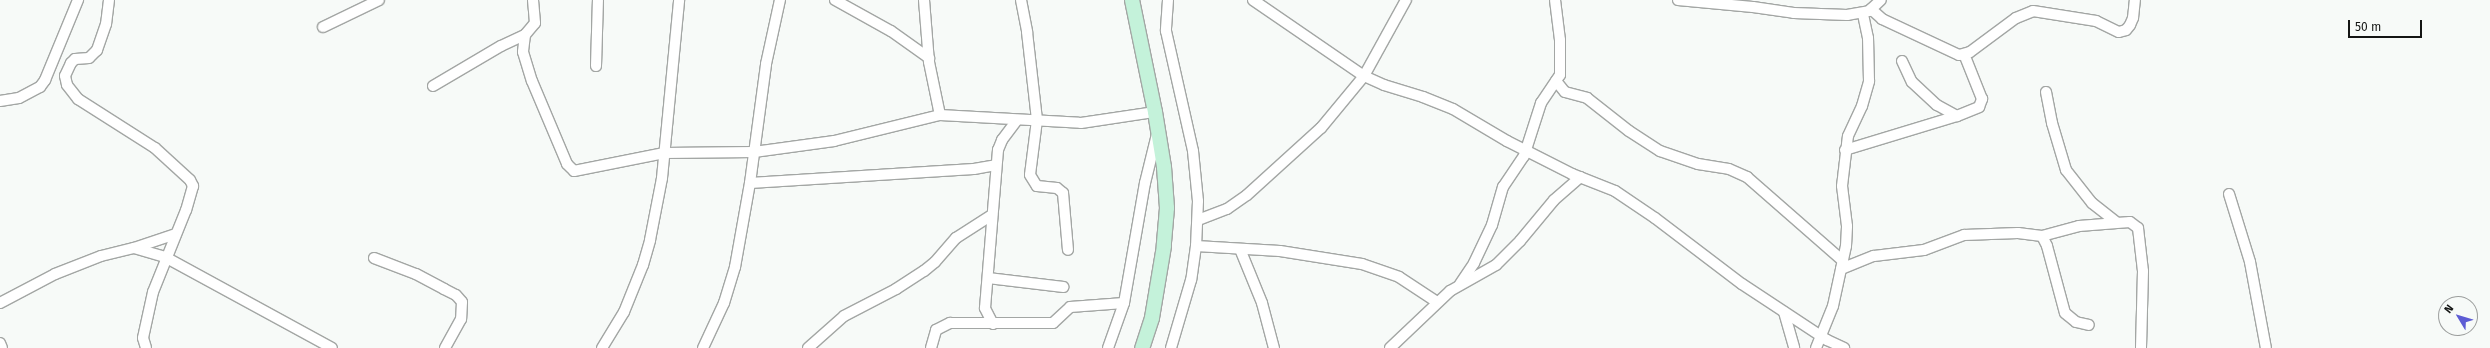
<!DOCTYPE html>
<style>
body{margin:0}
#map{position:relative;width:2490px;height:348px;overflow:hidden;background:#f7faf8;font-family:"Fira Sans",sans-serif}
div>[style]{position:absolute}
[style*='--x']{left:calc(var(--x)*1px);top:calc(var(--y)*1px);width:calc(var(--w)*1px);rotate:calc(var(--a)*1deg)}
.roads{filter:drop-shadow(1px 0 #a3a6a4) drop-shadow(-1px 0 #a3a6a4) drop-shadow(0 1px #a3a6a4) drop-shadow(0 -1px #a3a6a4)}
.minor>*{height:10px;margin:-5px;padding:0 5px;transform-origin:5px;border-radius:5px;background:#fff}
.secondary>*{height:14px;margin:-7px;padding:0 7px;transform-origin:7px;border-radius:7px;background:#c4f2da}
span{translate:-50% -50%;white-space:nowrap;text-align:center;line-height:1.15;-webkit-text-stroke:3.5px #f7faf8;paint-order:stroke}
.north{position:absolute;left:2438px;top:296px;width:40px;height:40px;box-sizing:border-box;background:#f7faf8;border:1px solid #9c9e9d;border-radius:50%;rotate:308deg;font-size:11px;font-weight:700;line-height:16px;text-align:center;color:#141514}
.north::after{content:'';display:block;margin:auto;width:14px;height:18px;background:#5d5cd4;clip-path:polygon(50% 0,100% 100%,50% 72%,0 100%)}
.scale{position:absolute;left:2348px;top:20px;width:74px;height:18px;box-sizing:border-box;border:2px solid #141514;border-top:0;padding-left:5px;font-size:12px;line-height:14px;white-space:nowrap;color:#141514;-webkit-text-stroke:3px #f7faf8;paint-order:stroke}
</style>
<div id="map">
<div class="roads">
<div class="minor">
<i style="--x:109;--y:0;--w:24;--a:97"></i>
<i style="--x:106;--y:24;--w:28;--a:109"></i>
<i style="--x:97;--y:50;--w:11;--a:135"></i>
<i style="--x:89;--y:58;--w:14;--a:176"></i>
<i style="--x:75;--y:59;--w:6;--a:135"></i>
<i style="--x:71;--y:63;--w:14;--a:115"></i>
<i style="--x:65;--y:76;--w:9;--a:77"></i>
<i style="--x:67;--y:85;--w:18;--a:52"></i>
<i style="--x:78;--y:99;--w:91;--a:32.5"></i>
<i style="--x:155;--y:148;--w:47;--a:42.4"></i>
<i style="--x:190;--y:180;--w:7;--a:63"></i>
<i style="--x:193;--y:186;--w:25;--a:106"></i>
<i style="--x:186;--y:210;--w:88;--a:111.9"></i>
<i style="--x:153;--y:292;--w:47;--a:102.3"></i>
<i style="--x:143;--y:338;--w:10;--a:73"></i>
<i style="--x:533;--y:0;--w:23;--a:85"></i>
<i style="--x:535;--y:23;--w:16;--a:130"></i>
<i style="--x:525;--y:35;--w:17;--a:97"></i>
<i style="--x:523;--y:52;--w:30;--a:73"></i>
<i style="--x:532;--y:81;--w:90;--a:67.1"></i>
<i style="--x:567;--y:164;--w:10;--a:45"></i>
<i style="--x:574;--y:171;--w:92;--a:-11.3"></i>
<i style="--x:664;--y:153;--w:90;--a:-0.6"></i>
<i style="--x:754;--y:152;--w:81;--a:-7.8"></i>
<i style="--x:834;--y:141;--w:109;--a:-13.8"></i>
<i style="--x:940;--y:115;--w:141;--a:3.2"></i>
<i style="--x:1081;--y:123;--w:75;--a:-8.5"></i>
<i style="--x:835;--y:0;--w:64;--a:29"></i>
<i style="--x:891;--y:31;--w:47;--a:35.4"></i>
<i style="--x:924;--y:0;--w:62;--a:85.4"></i>
<i style="--x:929;--y:62;--w:54;--a:78.3"></i>
<i style="--x:1021;--y:0;--w:33;--a:79"></i>
<i style="--x:1027;--y:32;--w:89;--a:83.5"></i>
<i style="--x:1037;--y:120;--w:55;--a:97.3"></i>
<i style="--x:1030;--y:175;--w:13;--a:58"></i>
<i style="--x:1037;--y:186;--w:20;--a:6"></i>
<i style="--x:1057;--y:188;--w:8;--a:40"></i>
<i style="--x:1063;--y:193;--w:57;--a:85"></i>
<i style="--x:1168;--y:0;--w:31;--a:94"></i>
<i style="--x:1166;--y:31;--w:123;--a:77.3"></i>
<i style="--x:1193;--y:151;--w:50;--a:84.3"></i>
<i style="--x:1198;--y:201;--w:45;--a:92.5"></i>
<i style="--x:1196;--y:246;--w:34;--a:98"></i>
<i style="--x:1191;--y:280;--w:71;--a:106.4"></i>
<i style="--x:1253;--y:0;--w:135;--a:34.4"></i>
<i style="--x:1364;--y:76;--w:22;--a:24"></i>
<i style="--x:1384;--y:85;--w:41;--a:17.1"></i>
<i style="--x:1423;--y:97;--w:32;--a:22"></i>
<i style="--x:1453;--y:109;--w:63;--a:30.7"></i>
<i style="--x:1507;--y:141;--w:73;--a:26.9"></i>
<i style="--x:1572;--y:174;--w:46;--a:21.6"></i>
<i style="--x:1615;--y:191;--w:48;--a:34"></i>
<i style="--x:1655;--y:218;--w:109;--a:37.2"></i>
<i style="--x:1742;--y:284;--w:102;--a:33.4"></i>
<i style="--x:1827;--y:340;--w:19;--a:25"></i>
<i style="--x:1678;--y:0;--w:75;--a:5.3"></i>
<i style="--x:1753;--y:7;--w:41;--a:8.3"></i>
<i style="--x:1794;--y:13;--w:53;--a:2.2"></i>
<i style="--x:1847;--y:15;--w:22;--a:-10"></i>
<i style="--x:1869;--y:11;--w:16;--a:-43"></i>
<i style="--x:1871;--y:9;--w:15;--a:42"></i>
<i style="--x:1882;--y:19;--w:85;--a:25.1"></i>
<i style="--x:1959;--y:55;--w:11;--a:-15"></i>
<i style="--x:1970;--y:52;--w:57;--a:-36.5"></i>
<i style="--x:2016;--y:18;--w:18;--a:-22"></i>
<i style="--x:2033;--y:11;--w:64;--a:9"></i>
<i style="--x:2096;--y:21;--w:25;--a:26"></i>
<i style="--x:2119;--y:32;--w:7;--a:-16"></i>
<i style="--x:2126;--y:30;--w:6;--a:-51"></i>
<i style="--x:2130;--y:25;--w:8;--a:-67"></i>
<i style="--x:2133;--y:18;--w:18;--a:-84"></i>
<i style="--x:323;--y:27;--w:62;--a:-25.7"></i>
<i style="--x:1902;--y:61;--w:23;--a:65"></i>
<i style="--x:1912;--y:82;--w:34;--a:43"></i>
<i style="--x:1937;--y:105;--w:23;--a:29"></i>
<i style="--x:1957;--y:116;--w:24;--a:-22"></i>
<i style="--x:1979;--y:107;--w:9;--a:-69"></i>
<i style="--x:1982;--y:99;--w:48;--a:-111.8"></i>
<i style="--x:596;--y:66;--w:66;--a:-88.3"></i>
<i style="--x:1556;--y:81;--w:14;--a:51"></i>
<i style="--x:1565;--y:92;--w:23;--a:15"></i>
<i style="--x:1587;--y:98;--w:53;--a:38.2"></i>
<i style="--x:1629;--y:131;--w:37;--a:33"></i>
<i style="--x:1660;--y:151;--w:40;--a:18.9"></i>
<i style="--x:1698;--y:164;--w:31;--a:9"></i>
<i style="--x:1729;--y:169;--w:20;--a:24"></i>
<i style="--x:1747;--y:177;--w:128;--a:41.2"></i>
<i style="--x:433;--y:86;--w:79;--a:-30.5"></i>
<i style="--x:501;--y:46;--w:26;--a:-25"></i>
<i style="--x:2046;--y:92;--w:32;--a:79"></i>
<i style="--x:2052;--y:123;--w:49;--a:73.4"></i>
<i style="--x:2066;--y:170;--w:42;--a:51.8"></i>
<i style="--x:2092;--y:203;--w:31;--a:38"></i>
<i style="--x:0;--y:101;--w:19;--a:-9"></i>
<i style="--x:19;--y:98;--w:24;--a:-28"></i>
<i style="--x:40;--y:87;--w:9;--a:-54"></i>
<i style="--x:45;--y:80;--w:87;--a:-67.6"></i>
<i style="--x:1845;--y:150;--w:117;--a:-16.9"></i>
<i style="--x:750;--y:183;--w:224;--a:-3.6"></i>
<i style="--x:974;--y:169;--w:22;--a:-10"></i>
<i style="--x:2229;--y:194;--w:71;--a:72.8"></i>
<i style="--x:2250;--y:262;--w:87;--a:79.5"></i>
<i style="--x:1198;--y:220;--w:31;--a:-21"></i>
<i style="--x:1227;--y:209;--w:24;--a:-35"></i>
<i style="--x:1247;--y:195;--w:100;--a:-42.2"></i>
<i style="--x:1321;--y:128;--w:67;--a:-50.4"></i>
<i style="--x:1364;--y:76;--w:87;--a:-61.1"></i>
<i style="--x:2042;--y:236;--w:11;--a:63"></i>
<i style="--x:2047;--y:246;--w:69;--a:75"></i>
<i style="--x:2065;--y:313;--w:14;--a:39"></i>
<i style="--x:2076;--y:322;--w:13;--a:13"></i>
<i style="--x:1196;--y:246;--w:84;--a:3.4"></i>
<i style="--x:1280;--y:251;--w:83;--a:9"></i>
<i style="--x:1362;--y:264;--w:39;--a:19"></i>
<i style="--x:1399;--y:277;--w:45;--a:33.3"></i>
<i style="--x:134;--y:248;--w:44;--a:-18.4"></i>
<i style="--x:1240;--y:249;--w:58;--a:67.8"></i>
<i style="--x:1262;--y:303;--w:47;--a:75.1"></i>
<i style="--x:374;--y:258;--w:45;--a:20.9"></i>
<i style="--x:416;--y:274;--w:32;--a:28"></i>
<i style="--x:444;--y:289;--w:13;--a:27"></i>
<i style="--x:456;--y:295;--w:9;--a:49"></i>
<i style="--x:462;--y:302;--w:17;--a:93"></i>
<i style="--x:461;--y:319;--w:33;--a:119"></i>
<i style="--x:1841;--y:269;--w:35;--a:-22"></i>
<i style="--x:1874;--y:256;--w:50;--a:-6.8"></i>
<i style="--x:1924;--y:250;--w:43;--a:-20.6"></i>
<i style="--x:1964;--y:235;--w:54;--a:-2.1"></i>
<i style="--x:2018;--y:233;--w:24;--a:7"></i>
<i style="--x:2042;--y:236;--w:38;--a:-15"></i>
<i style="--x:2079;--y:226;--w:51;--a:-4.5"></i>
<i style="--x:2130;--y:222;--w:10;--a:37"></i>
<i style="--x:2138;--y:228;--w:43;--a:83.4"></i>
<i style="--x:2143;--y:271;--w:77;--a:91.5"></i>
<i style="--x:988;--y:278;--w:76;--a:6.8"></i>
<i style="--x:1460;--y:284;--w:25;--a:-56"></i>
<i style="--x:1474;--y:263;--w:42;--a:-64.7"></i>
<i style="--x:1492;--y:225;--w:40;--a:-74"></i>
<i style="--x:1503;--y:187;--w:37;--a:-56"></i>
<i style="--x:1524;--y:156;--w:56;--a:-72.2"></i>
<i style="--x:1541;--y:103;--w:34;--a:-56"></i>
<i style="--x:1560;--y:75;--w:35;--a:-90"></i>
<i style="--x:1560;--y:40;--w:40;--a:-97.1"></i>
<i style="--x:0;--y:303;--w:62;--a:-27.8"></i>
<i style="--x:55;--y:274;--w:49;--a:-21.4"></i>
<i style="--x:101;--y:256;--w:34;--a:-14"></i>
<i style="--x:134;--y:248;--w:32;--a:16"></i>
<i style="--x:165;--y:257;--w:190;--a:28.6"></i>
<i style="--x:1784;--y:312;--w:37;--a:74"></i>
<i style="--x:993;--y:324;--w:18;--a:-117"></i>
<i style="--x:985;--y:308;--w:159;--a:-85.3"></i>
<i style="--x:998;--y:150;--w:11;--a:-68"></i>
<i style="--x:1002;--y:140;--w:25;--a:-53"></i>
<i style="--x:0;--y:343;--w:5;--a:68"></i>
<i style="--x:602;--y:348;--w:42;--a:-58.6"></i>
<i style="--x:624;--y:312;--w:51;--a:-68"></i>
<i style="--x:643;--y:265;--w:26;--a:-74"></i>
<i style="--x:650;--y:240;--w:63;--a:-79"></i>
<i style="--x:662;--y:178;--w:179;--a:-84.5"></i>
<i style="--x:703;--y:348;--w:50;--a:-65"></i>
<i style="--x:724;--y:303;--w:38;--a:-73"></i>
<i style="--x:735;--y:267;--w:85;--a:-79.9"></i>
<i style="--x:750;--y:183;--w:120;--a:-82.3"></i>
<i style="--x:766;--y:64;--w:66;--a:-77.7"></i>
<i style="--x:808;--y:348;--w:48;--a:-41.6"></i>
<i style="--x:844;--y:316;--w:59;--a:-27.4"></i>
<i style="--x:896;--y:289;--w:33;--a:-33"></i>
<i style="--x:924;--y:271;--w:14;--a:-39"></i>
<i style="--x:935;--y:262;--w:32;--a:-49"></i>
<i style="--x:956;--y:238;--w:43;--a:-32.6"></i>
<i style="--x:931;--y:348;--w:19;--a:-74"></i>
<i style="--x:936;--y:330;--w:16;--a:-27"></i>
<i style="--x:950;--y:323;--w:103;--a:0"></i>
<i style="--x:1053;--y:323;--w:23;--a:-43"></i>
<i style="--x:1070;--y:307;--w:54;--a:-4.2"></i>
<i style="--x:1108;--y:348;--w:48;--a:-70.4"></i>
<i style="--x:1124;--y:303;--w:122;--a:-80.1"></i>
<i style="--x:1145;--y:183;--w:50;--a:-76.2"></i>
<i style="--x:1390;--y:348;--w:83;--a:-43.5"></i>
<i style="--x:1450;--y:291;--w:53;--a:-29.5"></i>
<i style="--x:1496;--y:265;--w:34;--a:-45"></i>
<i style="--x:1520;--y:241;--w:53;--a:-50.3"></i>
<i style="--x:1554;--y:200;--w:35;--a:-41"></i>
<i style="--x:1816;--y:348;--w:45;--a:-68"></i>
<i style="--x:1833;--y:306;--w:61;--a:-77.8"></i>
<i style="--x:1846;--y:246;--w:20;--a:-87"></i>
<i style="--x:1847;--y:226;--w:40;--a:-97.1"></i>
<i style="--x:1842;--y:186;--w:50;--a:-83.2"></i>
<i style="--x:1848;--y:136;--w:33;--a:-65"></i>
<i style="--x:1862;--y:106;--w:26;--a:-74"></i>
<i style="--x:1869;--y:81;--w:43;--a:-91.3"></i>
<i style="--x:1868;--y:38;--w:25;--a:-102"></i>
</div>
<div class="secondary">
<i style="--x:1132;--y:0;--w:114;--a:78.4"></i>
<i style="--x:1155;--y:112;--w:56;--a:80.7"></i>
<i style="--x:1164;--y:167;--w:41;--a:85.8"></i>
<i style="--x:1167;--y:208;--w:38;--a:95"></i>
<i style="--x:1164;--y:246;--w:73;--a:99.5"></i>
<i style="--x:1152;--y:318;--w:32;--a:108"></i>
</div>
</div>
<div class="north">N</div>
<div class="scale">50 m</div>
</div>
